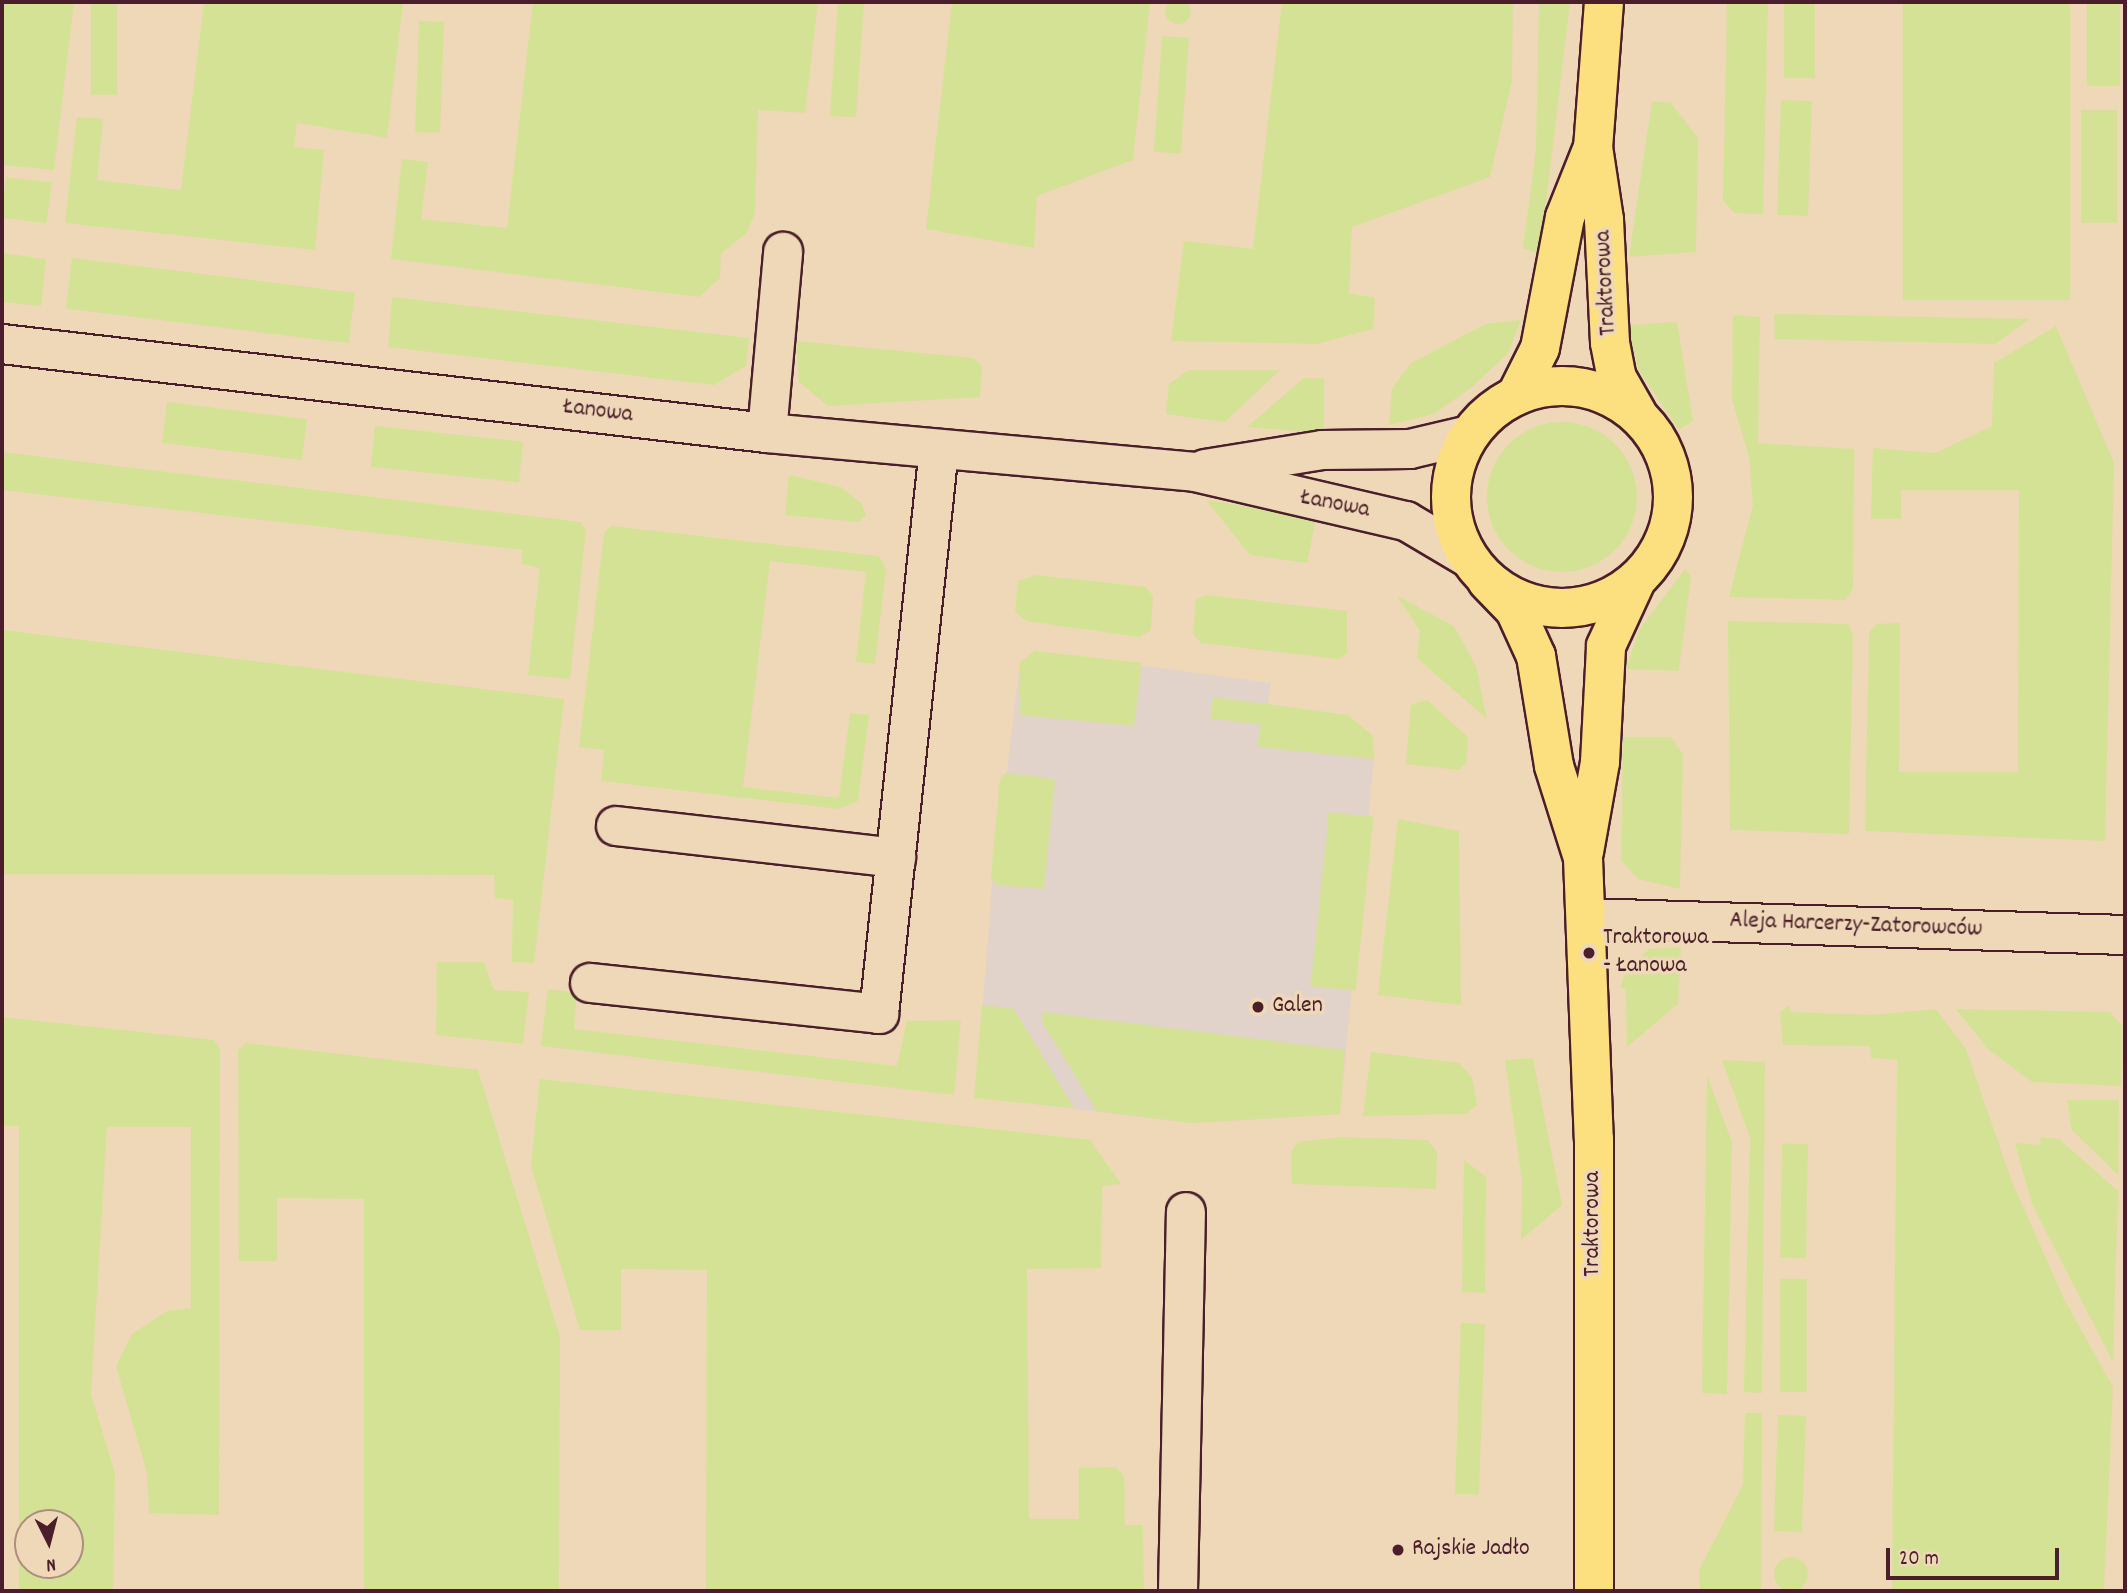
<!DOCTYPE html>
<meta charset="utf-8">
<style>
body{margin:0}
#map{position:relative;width:2127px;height:1593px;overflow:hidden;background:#efd8b8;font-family:Dekko,sans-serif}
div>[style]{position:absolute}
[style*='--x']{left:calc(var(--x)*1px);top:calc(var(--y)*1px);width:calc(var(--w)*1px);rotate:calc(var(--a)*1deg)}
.built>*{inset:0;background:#e1d2ca}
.green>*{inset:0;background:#d4e295;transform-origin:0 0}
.round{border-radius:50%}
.roads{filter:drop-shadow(2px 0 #4a1f2b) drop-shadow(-2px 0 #4a1f2b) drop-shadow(0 2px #4a1f2b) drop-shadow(0 -2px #4a1f2b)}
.minor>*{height:38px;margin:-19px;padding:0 19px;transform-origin:19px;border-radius:19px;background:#efd8b8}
.major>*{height:38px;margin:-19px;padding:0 19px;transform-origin:19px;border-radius:19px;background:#fce080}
.major>.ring{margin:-19px;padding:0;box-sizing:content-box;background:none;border:38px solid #fce080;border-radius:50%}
.dots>*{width:19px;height:19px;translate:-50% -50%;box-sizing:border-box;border:4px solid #efd8b8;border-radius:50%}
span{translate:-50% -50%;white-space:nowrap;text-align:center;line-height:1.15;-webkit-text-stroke:7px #efd8b8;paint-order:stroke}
.street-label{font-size:24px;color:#4a1f2b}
.poi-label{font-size:24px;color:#4a1f2b}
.left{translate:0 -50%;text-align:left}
.frame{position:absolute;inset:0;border:4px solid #4a1f2b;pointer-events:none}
.north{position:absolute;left:14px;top:1509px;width:70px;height:70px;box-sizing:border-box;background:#efd8b8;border:2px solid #ad8e80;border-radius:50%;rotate:174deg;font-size:19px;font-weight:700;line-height:28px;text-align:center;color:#4a1f2b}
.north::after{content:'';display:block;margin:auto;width:24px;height:32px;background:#4a1f2b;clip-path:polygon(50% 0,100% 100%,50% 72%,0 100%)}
.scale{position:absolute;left:1886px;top:1548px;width:173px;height:32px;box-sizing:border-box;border:4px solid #4a1f2b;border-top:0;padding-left:9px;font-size:21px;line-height:24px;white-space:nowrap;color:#4a1f2b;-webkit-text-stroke:5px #efd8b8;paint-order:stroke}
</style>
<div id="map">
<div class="built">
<i style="clip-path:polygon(1035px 651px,1271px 683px,1268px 704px,1348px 716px,1374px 757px,1340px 1114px,1192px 1123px,976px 1097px,1000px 778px,1007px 772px,1020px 662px)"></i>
</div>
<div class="green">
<i class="round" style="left:1165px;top:-2px;width:26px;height:26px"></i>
<i style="clip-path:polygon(2px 2px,74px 2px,54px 170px,2px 165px)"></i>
<i style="left:91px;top:2px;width:26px;height:93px"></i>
<i style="clip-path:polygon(204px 2px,403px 2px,387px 138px,297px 123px,294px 147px,324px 150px,315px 250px,65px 223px,77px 117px,103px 119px,97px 180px,181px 190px)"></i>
<i style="clip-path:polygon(533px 2px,818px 2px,805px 113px,758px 110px,755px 213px,746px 234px,721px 253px,720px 278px,699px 297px,391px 259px,402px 159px,428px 162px,421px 219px,507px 228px)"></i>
<i style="left:838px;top:2px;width:26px;height:114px;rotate:4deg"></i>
<i style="clip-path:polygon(952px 2px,1150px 2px,1133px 160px,1037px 196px,1034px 248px,926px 229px)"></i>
<i style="clip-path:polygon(1282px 2px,1513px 2px,1512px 81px,1490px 177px,1352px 227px,1349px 293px,1375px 298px,1373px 329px,1317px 344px,1171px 341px,1184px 241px,1253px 249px)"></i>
<i style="clip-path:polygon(1539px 2px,1570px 2px,1540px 254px,1523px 248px,1536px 149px)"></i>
<i style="clip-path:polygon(1727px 2px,1768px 2px,1763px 214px,1734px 213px,1723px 200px)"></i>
<i style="left:1784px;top:2px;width:31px;height:76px"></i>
<i style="left:1903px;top:2px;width:167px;height:298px"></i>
<i style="left:2087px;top:2px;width:33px;height:84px"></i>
<i style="left:419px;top:21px;width:25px;height:111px;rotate:2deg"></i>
<i style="left:1162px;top:36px;width:27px;height:116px;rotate:4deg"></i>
<i style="left:1781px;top:100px;width:31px;height:115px;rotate:2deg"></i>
<i style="clip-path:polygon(1652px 101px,1671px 103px,1698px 138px,1696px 252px,1629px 257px)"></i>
<i style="left:2081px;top:110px;width:36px;height:113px"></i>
<i style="left:6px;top:177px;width:46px;height:41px;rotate:7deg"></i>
<i style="clip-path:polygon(2px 253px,46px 259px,41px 306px,2px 302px)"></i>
<i style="left:72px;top:258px;width:285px;height:51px;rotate:7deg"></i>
<i style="clip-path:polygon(392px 297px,749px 338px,746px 366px,714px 385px,388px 347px)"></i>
<i style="clip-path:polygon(1774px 314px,2030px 319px,1995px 344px,1775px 339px)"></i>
<i style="clip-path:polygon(1733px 315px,1760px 317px,1758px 443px,1854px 449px,1853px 589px,1846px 600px,1729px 597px,1753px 505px,1749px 457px,1732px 400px)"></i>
<i style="clip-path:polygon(1521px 320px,1508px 353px,1472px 387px,1434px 414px,1389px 425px,1392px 389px,1410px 364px,1485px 324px)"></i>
<i style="clip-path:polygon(1677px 322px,1693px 421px,1679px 430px,1638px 369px,1628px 325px)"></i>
<i style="clip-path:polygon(2056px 326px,2114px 463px,2105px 841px,1865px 831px,1869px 632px,1877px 624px,1900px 623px,1899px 772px,2018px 772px,2019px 490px,1901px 490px,1901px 519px,1871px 519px,1873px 448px,1936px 453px,1992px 426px,1994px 363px)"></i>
<i style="clip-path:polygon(796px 341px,974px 358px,982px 367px,980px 397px,828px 406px,799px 382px)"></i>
<i style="clip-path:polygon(1189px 370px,1280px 370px,1225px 422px,1166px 414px,1169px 384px)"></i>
<i style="clip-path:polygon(1304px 378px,1324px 378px,1324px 433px,1247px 427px)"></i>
<i style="left:167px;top:402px;width:141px;height:41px;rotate:7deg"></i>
<i class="round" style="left:1487px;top:422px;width:150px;height:150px"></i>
<i style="left:375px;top:426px;width:149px;height:41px;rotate:6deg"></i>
<i style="clip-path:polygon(2px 452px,580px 522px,586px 530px,570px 679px,528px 675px,540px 568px,521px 564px,523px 550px,2px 490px)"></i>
<i style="clip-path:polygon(789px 475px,841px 487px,862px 504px,866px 516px,858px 522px,785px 515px)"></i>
<i style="clip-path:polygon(1206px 500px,1316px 518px,1307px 563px,1250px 555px)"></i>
<i style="clip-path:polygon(611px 526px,879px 556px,886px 569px,875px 664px,856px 662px,866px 572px,770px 561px,743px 787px,839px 798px,850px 713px,869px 715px,858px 801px,839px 809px,601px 781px,604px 750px,579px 747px,604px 533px)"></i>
<i style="clip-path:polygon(1685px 569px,1691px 576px,1679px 671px,1626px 669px,1639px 630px)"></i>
<i style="clip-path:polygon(1036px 575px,1146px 587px,1153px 596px,1151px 630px,1139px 637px,1026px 621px,1015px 612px,1018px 581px)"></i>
<i style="clip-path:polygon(1206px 595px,1347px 611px,1347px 654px,1338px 659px,1201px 643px,1193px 634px,1196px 600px)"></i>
<i style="clip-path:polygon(1397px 596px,1454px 626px,1476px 666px,1487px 719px,1417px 658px,1420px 631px)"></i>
<i style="clip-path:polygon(1728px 621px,1848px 624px,1853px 635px,1849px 834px,1730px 830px)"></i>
<i style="clip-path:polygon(2px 630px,564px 699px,534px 963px,512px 962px,513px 900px,495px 898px,494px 875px,2px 874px)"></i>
<i style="clip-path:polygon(1035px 651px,1142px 663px,1134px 726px,1020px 715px,1020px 662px)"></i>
<i style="clip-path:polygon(1213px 697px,1348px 715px,1373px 736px,1374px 759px,1258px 747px,1260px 724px,1210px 719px)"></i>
<i style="clip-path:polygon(1427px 700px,1468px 737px,1466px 764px,1458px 770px,1406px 764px,1411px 705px)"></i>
<i style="clip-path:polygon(1623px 737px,1671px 737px,1683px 754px,1680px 889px,1638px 879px,1621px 860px)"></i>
<i style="clip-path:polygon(1007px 773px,1055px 779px,1044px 889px,996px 885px,991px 877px,1000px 779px)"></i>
<i style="left:1329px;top:812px;width:45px;height:175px;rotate:6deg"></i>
<i style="clip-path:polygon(1398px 819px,1459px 831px,1461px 1005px,1378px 995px)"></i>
<i style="clip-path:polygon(1681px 947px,1678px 1004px,1627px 1047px,1626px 989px,1620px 988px,1626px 972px,1649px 949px)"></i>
<i style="clip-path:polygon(437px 962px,484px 962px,494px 990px,529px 992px,523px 1044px,436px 1035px)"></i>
<i style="clip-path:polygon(548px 989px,577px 993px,574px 1029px,897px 1066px,907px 1021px,961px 1020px,954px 1095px,541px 1046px)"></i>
<i style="clip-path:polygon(982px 1005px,1014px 1009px,1074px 1108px,974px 1098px)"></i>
<i style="clip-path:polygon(1790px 1005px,1791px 1012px,1872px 1015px,1936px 1009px,1966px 1049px,2011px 1179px,2064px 1299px,2113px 1387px,2104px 1591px,1892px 1591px,1897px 1060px,1871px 1058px,1870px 1046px,1783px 1045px,1780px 1012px)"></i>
<i style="clip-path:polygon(1956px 1009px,2110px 1012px,2122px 1026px,2121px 1086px,2032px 1082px,1988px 1049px)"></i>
<i style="clip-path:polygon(1043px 1012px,1345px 1050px,1340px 1114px,1192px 1123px,1097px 1111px,1042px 1022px)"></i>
<i style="clip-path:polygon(evenodd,2px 1017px,214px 1040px,220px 1049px,219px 1515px,149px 1513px,147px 1473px,116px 1366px,132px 1334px,167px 1311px,191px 1308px,191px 1127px,107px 1127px,91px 1394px,115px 1473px,113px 1591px,19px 1591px,19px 1126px,2px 1126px,2px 1017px,28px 1523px,70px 1523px,70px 1565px,28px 1565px,28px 1523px)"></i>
<i style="clip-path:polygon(246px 1043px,478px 1070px,560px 1337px,559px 1591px,364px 1591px,364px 1199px,277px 1198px,277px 1261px,239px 1261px,238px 1050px)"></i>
<i style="clip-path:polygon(1371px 1052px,1459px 1063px,1472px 1077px,1477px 1105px,1466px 1114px,1363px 1116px)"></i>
<i style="clip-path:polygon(1533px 1058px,1562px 1205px,1521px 1240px,1522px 1181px,1505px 1060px)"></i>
<i style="clip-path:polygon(1722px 1060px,1765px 1062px,1762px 1393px,1744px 1392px,1750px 1138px)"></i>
<i style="clip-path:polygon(1707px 1076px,1732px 1142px,1727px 1394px,1702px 1393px)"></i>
<i style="clip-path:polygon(540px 1079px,1090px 1140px,1121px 1184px,1102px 1186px,1101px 1268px,1027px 1269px,1029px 1519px,1079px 1519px,1079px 1468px,1116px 1467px,1124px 1476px,1125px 1525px,1143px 1525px,1144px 1591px,706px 1591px,707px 1270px,621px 1269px,621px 1330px,580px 1330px,531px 1166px)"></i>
<i style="clip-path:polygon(2067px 1100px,2119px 1100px,2118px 1175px,2072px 1130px)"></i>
<i style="clip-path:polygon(1340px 1137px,1428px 1140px,1437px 1152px,1436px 1189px,1292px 1184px,1291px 1152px,1298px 1142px)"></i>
<i style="clip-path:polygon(2040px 1137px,2059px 1139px,2118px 1191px,2113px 1362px,2032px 1204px,2015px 1143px,2041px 1145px)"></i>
<i style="left:1808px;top:1144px;width:114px;height:26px;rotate:91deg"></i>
<i style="clip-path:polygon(1464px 1160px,1486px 1177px,1485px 1293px,1462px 1292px)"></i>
<i style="left:1780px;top:1279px;width:27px;height:113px"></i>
<i style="left:1461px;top:1323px;width:24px;height:171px;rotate:2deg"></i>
<i style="clip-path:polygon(1745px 1413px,1762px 1413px,1761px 1591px,1700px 1591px,1699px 1570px,1743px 1485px)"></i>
<i style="left:1778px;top:1415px;width:28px;height:116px;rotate:2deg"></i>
<i class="round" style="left:1774px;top:1557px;width:34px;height:34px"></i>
</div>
<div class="roads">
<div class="minor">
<i style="--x:2;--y:344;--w:770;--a:6.64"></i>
<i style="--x:767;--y:433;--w:430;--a:5.2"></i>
<i style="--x:1195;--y:472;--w:217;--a:13.1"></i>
<i style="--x:1406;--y:521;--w:71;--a:30.5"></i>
<i style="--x:767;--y:433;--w:182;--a:-84.9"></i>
<i style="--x:1205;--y:469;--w:119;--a:-9.2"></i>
<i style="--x:1322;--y:450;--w:88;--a:-0.7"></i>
<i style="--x:1410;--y:449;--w:61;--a:-13.3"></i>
<i style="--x:616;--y:826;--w:282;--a:6.5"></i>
<i style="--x:1587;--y:918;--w:538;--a:1.81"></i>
<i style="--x:590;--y:983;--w:291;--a:6.1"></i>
<i style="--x:879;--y:1014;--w:568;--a:-83.94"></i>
<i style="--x:1178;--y:1591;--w:379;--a:-88.8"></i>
</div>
<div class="major">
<i style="--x:1604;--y:2;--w:145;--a:94.3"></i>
<i style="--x:1593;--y:147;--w:74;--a:81.4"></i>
<i style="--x:1604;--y:220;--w:123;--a:87.2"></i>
<i style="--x:1610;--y:343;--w:36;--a:79"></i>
<i style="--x:1617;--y:378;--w:40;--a:60.3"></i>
<i class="ring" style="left:1451px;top:386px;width:184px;height:184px"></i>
<i style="--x:1517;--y:394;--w:51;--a:-63.4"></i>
<i style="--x:1540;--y:348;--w:133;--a:-79.2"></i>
<i style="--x:1565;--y:217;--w:72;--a:-68.1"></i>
<i style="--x:1487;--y:581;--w:40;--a:46"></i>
<i style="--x:1515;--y:610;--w:51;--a:65.5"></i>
<i style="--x:1536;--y:656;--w:111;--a:80.7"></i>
<i style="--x:1554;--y:766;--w:96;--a:72.5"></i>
<i style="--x:1583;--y:858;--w:281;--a:87.8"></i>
<i style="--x:1594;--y:1139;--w:452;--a:90"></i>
<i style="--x:1584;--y:852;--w:91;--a:-79.9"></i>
<i style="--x:1600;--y:762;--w:116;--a:-87"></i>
<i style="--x:1606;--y:646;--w:69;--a:-65.3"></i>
</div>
</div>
<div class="dots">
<i style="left:1589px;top:953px;background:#4a1f2b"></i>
<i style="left:1258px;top:1007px;background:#4a1f2b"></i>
<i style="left:1398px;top:1550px;background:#4a1f2b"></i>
</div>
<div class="street-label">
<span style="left:1607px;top:283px;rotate:-93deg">Traktorowa</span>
<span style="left:598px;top:412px;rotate:7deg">Łanowa</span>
<span style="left:1335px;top:505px;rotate:11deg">Łanowa</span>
<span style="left:1856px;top:926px;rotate:2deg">Aleja Harcerzy-Zatorowców</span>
<span style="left:1594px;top:1224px;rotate:-90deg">Traktorowa</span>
</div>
<div class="poi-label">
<span class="left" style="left:1603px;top:953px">Traktorowa<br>- Łanowa</span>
<span class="left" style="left:1272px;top:1007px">Galen</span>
<span class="left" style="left:1412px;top:1550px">Rajskie Jadło</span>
</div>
<div class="frame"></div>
<div class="north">N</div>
<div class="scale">20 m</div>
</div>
